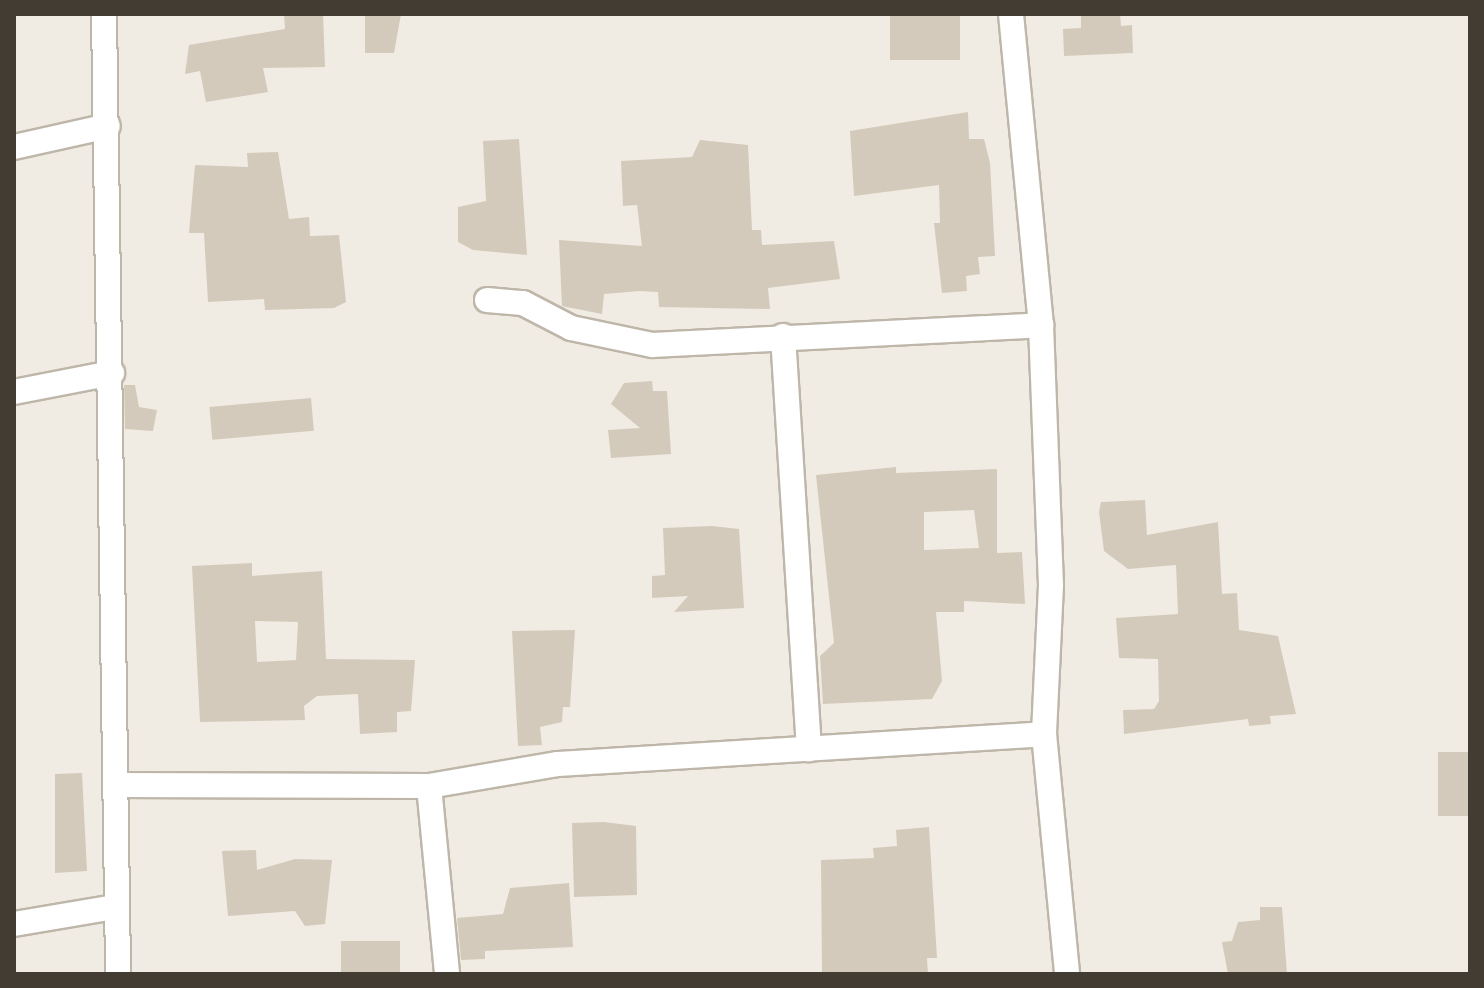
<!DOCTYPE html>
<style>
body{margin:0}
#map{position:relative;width:1484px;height:988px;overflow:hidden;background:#f0ece3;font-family:"Public Sans",sans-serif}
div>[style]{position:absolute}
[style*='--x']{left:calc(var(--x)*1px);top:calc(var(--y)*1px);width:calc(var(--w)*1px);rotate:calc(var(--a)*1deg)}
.building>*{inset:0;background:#d4cabc;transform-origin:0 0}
.roads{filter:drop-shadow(2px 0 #beb6a9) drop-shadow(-2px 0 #beb6a9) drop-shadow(0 2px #beb6a9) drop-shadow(0 -2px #beb6a9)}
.minor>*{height:24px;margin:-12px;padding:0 12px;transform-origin:12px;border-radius:12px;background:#fff}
span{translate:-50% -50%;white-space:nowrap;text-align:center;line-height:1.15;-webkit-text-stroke:6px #fff;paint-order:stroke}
.frame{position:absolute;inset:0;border:16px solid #423c33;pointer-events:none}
</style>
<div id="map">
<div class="building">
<i style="clip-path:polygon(284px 14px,323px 14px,325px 67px,263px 68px,268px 92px,206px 102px,200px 71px,185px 74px,189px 45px,285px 29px)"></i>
<i style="clip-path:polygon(365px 14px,401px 14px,394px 53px,365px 53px)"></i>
<i style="left:890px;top:14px;width:70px;height:46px"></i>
<i style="clip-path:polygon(1081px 14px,1120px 14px,1121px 26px,1132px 25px,1133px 53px,1064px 56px,1063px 29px,1081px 28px)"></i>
<i style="clip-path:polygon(968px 112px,969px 139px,984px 139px,990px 163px,995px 256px,978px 257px,980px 274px,966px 276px,967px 291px,942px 293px,934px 223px,940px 223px,939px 185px,854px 196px,850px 131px)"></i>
<i style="clip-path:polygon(519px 139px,527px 255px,473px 250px,458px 242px,458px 207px,486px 201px,483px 141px)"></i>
<i style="clip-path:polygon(700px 140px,748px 145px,752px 230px,761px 230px,762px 245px,834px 241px,840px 279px,768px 288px,770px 309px,659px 307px,658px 292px,640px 291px,604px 294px,602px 314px,562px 306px,559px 240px,642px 246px,637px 205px,623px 206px,621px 161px,692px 157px)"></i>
<i style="clip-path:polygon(278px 152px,289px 219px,309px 217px,310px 236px,339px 235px,346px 302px,334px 308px,265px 310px,264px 299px,208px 302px,204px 233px,189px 233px,195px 165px,248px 167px,247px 153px)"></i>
<i style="clip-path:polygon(652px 381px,653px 391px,667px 391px,671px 454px,611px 458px,608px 430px,640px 428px,611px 404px,624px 383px)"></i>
<i style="clip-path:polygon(124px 385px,135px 385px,139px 407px,157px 410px,153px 431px,125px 429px)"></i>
<i style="left:311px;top:398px;width:33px;height:102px;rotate:85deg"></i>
<i style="clip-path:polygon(evenodd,896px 467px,896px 473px,997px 469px,997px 553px,1022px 552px,1025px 604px,964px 601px,964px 612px,936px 612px,942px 681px,932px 699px,823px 704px,820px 656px,834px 643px,816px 475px,896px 467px,974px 510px,979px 548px,924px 550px,924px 512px,974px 510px)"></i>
<i style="clip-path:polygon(1145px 500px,1147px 535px,1218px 522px,1222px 594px,1237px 593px,1239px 630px,1278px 636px,1296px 714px,1270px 716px,1271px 724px,1249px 726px,1248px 719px,1124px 734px,1123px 710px,1154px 709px,1159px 701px,1158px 659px,1119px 658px,1116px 618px,1178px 614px,1176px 565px,1128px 569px,1104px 551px,1099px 512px,1101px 502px)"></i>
<i style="clip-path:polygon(712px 526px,739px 529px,744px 608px,674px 612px,688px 596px,652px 598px,652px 576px,665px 575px,663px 528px)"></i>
<i style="clip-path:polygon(evenodd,252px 563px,252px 576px,322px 571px,326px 659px,415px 660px,411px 711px,397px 712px,397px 732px,360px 734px,358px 694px,317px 696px,304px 706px,305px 720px,200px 722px,192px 566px,252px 563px,255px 621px,298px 622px,296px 660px,257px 662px,255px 621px)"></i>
<i style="clip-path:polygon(575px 630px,570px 707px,563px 707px,562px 722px,540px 727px,542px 745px,518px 746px,512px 631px)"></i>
<i style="left:1470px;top:752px;width:64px;height:32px;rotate:90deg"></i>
<i style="clip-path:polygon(82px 773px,87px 871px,55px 873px,55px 774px)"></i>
<i style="clip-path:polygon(604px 822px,636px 826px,637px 895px,574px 897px,572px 823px)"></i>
<i style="clip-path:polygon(929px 827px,937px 958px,927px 958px,928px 974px,822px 974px,821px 860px,874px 858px,873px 848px,897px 846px,896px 830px)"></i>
<i style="clip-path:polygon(256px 850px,257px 870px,295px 859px,332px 860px,325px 924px,305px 926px,295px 911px,228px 916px,222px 851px)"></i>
<i style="clip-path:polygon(569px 883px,573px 947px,485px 951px,485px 959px,461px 960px,457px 918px,503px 914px,510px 888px)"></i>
<i style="clip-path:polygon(1260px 907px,1282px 907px,1287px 974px,1228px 974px,1222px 942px,1232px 941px,1238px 922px,1260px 920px)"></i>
<i style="left:400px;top:941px;width:33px;height:59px;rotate:90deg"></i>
</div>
<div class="roads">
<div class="minor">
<i style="--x:104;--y:14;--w:960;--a:89.16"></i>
<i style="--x:1011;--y:14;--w:312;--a:84.5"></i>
<i style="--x:1041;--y:325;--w:260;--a:87.8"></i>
<i style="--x:1051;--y:585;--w:149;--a:92.7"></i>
<i style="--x:1044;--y:734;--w:241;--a:84.5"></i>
<i style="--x:14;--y:147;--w:96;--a:-12.6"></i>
<i style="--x:487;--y:300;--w:36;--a:5"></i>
<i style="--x:523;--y:303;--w:54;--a:27.5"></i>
<i style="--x:571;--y:328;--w:83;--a:11.9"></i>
<i style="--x:652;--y:345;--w:390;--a:-2.9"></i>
<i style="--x:783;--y:336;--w:414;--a:86.4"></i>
<i style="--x:14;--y:392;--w:100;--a:-11"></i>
<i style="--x:116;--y:785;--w:313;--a:0.2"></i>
<i style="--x:429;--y:786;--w:131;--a:-9.7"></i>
<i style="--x:558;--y:764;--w:487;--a:-3.5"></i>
<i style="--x:429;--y:786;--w:189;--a:84.5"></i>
<i style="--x:14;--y:924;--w:102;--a:-9.6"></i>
</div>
</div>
<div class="frame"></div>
</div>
